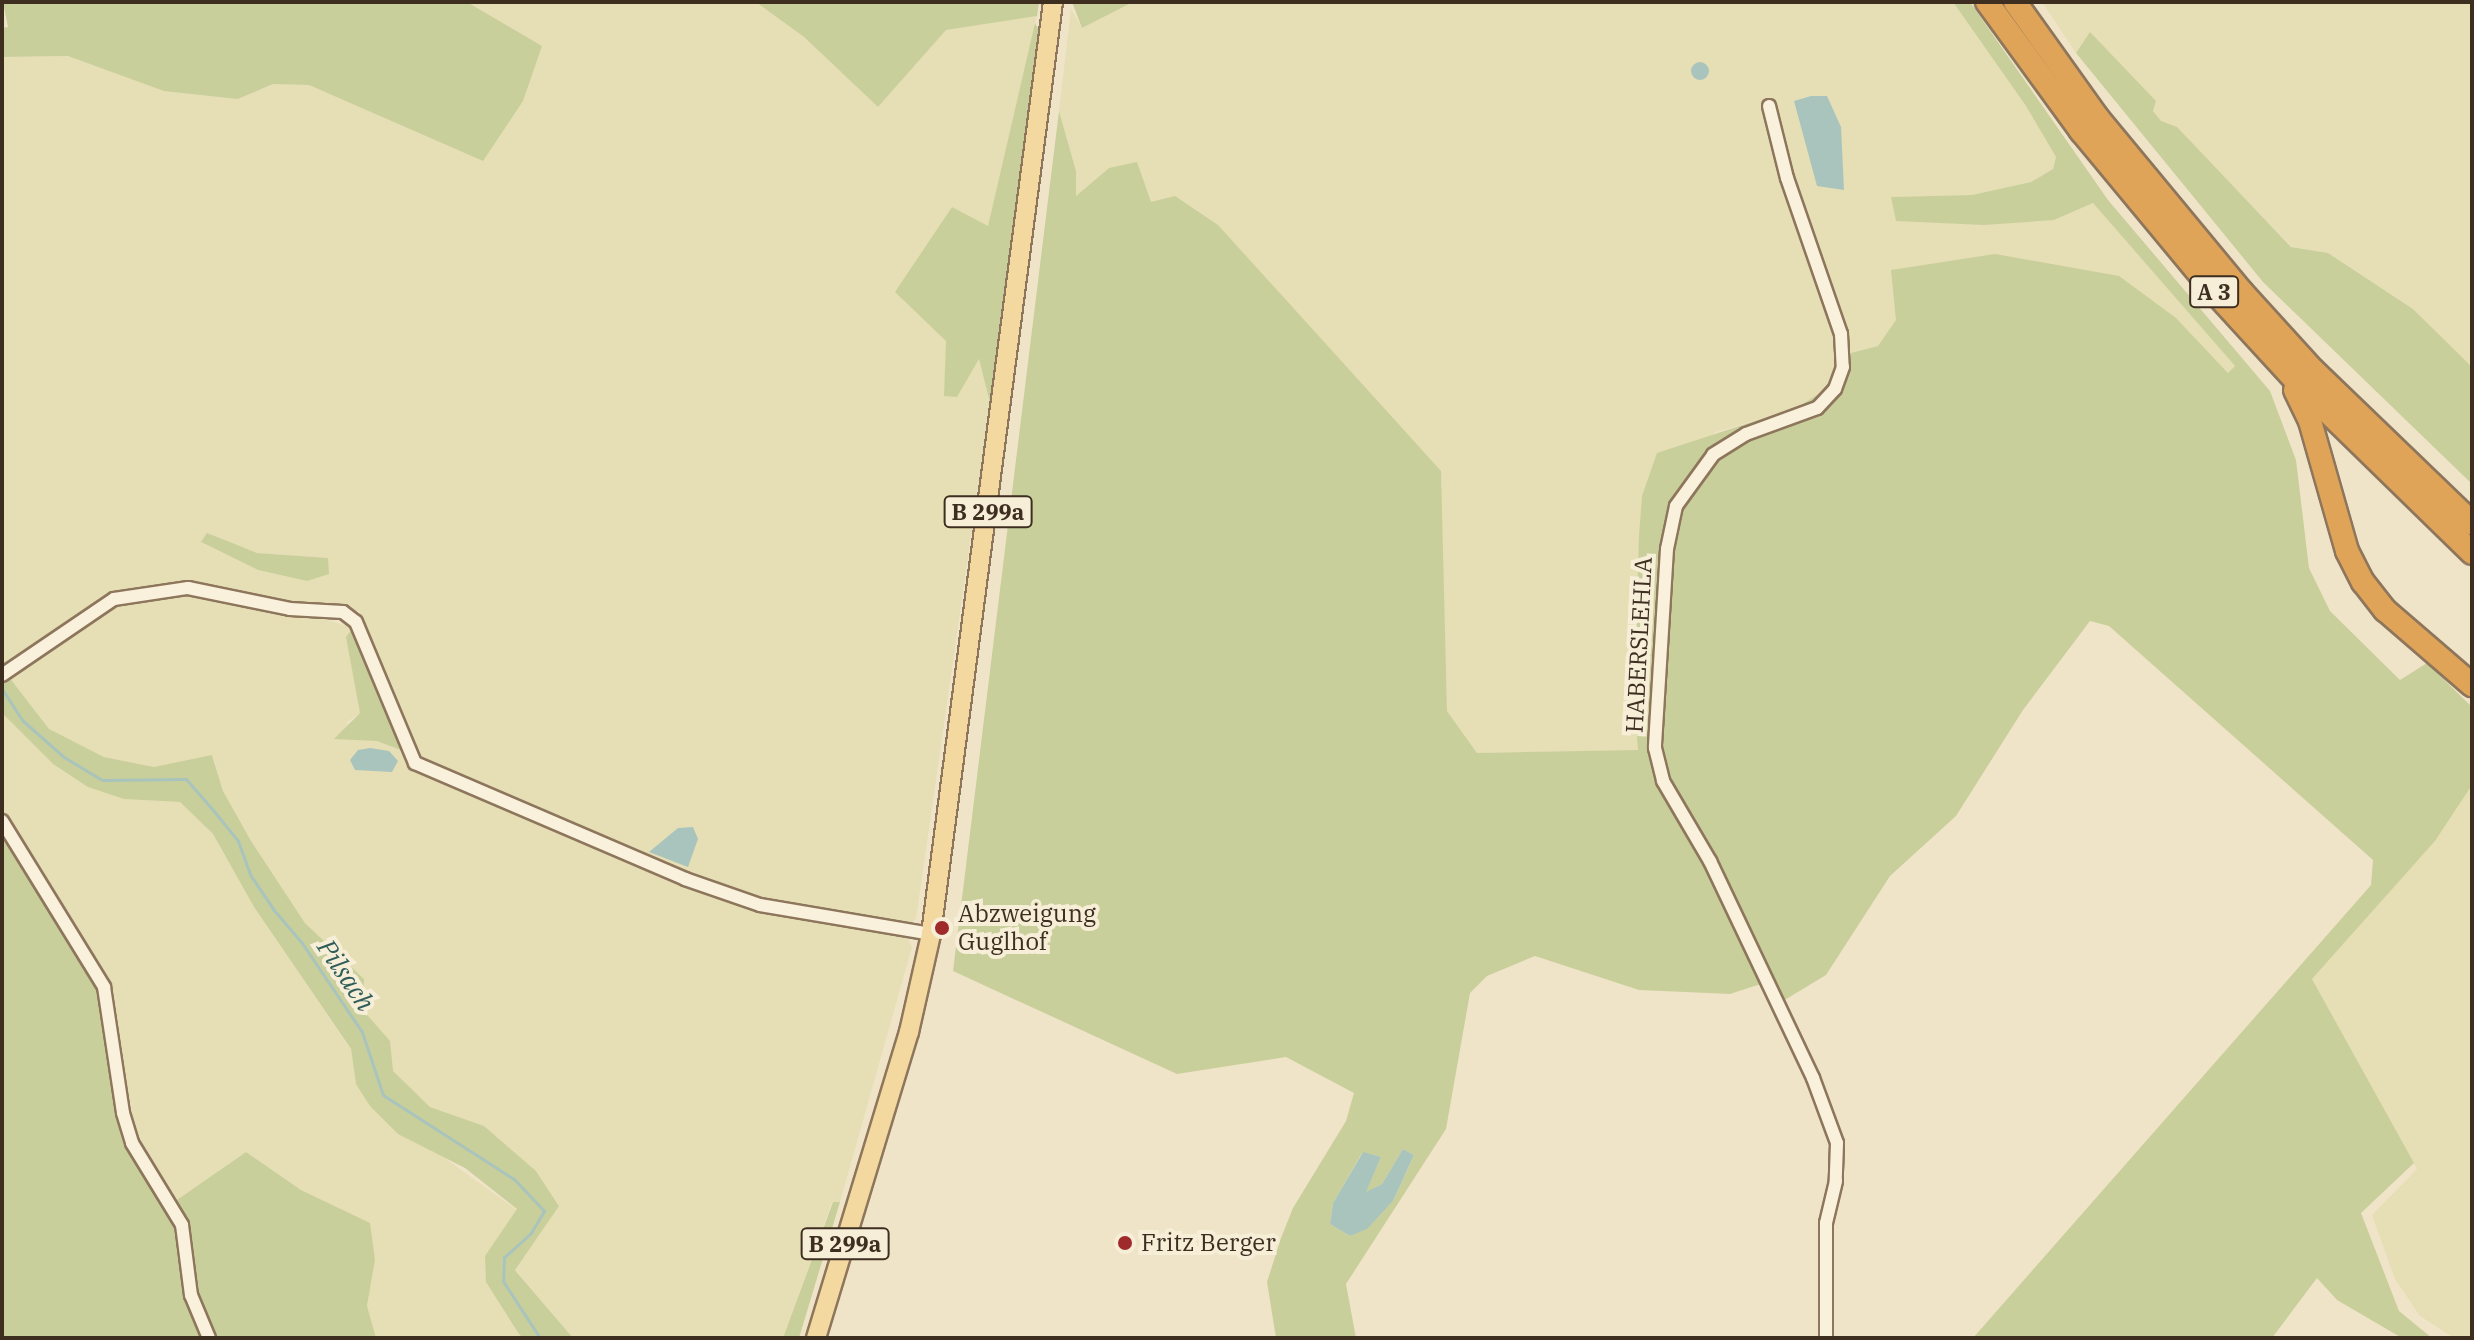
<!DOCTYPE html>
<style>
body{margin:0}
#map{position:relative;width:2474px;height:1340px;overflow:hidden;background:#f0e4c8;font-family:"IBM Plex Serif",serif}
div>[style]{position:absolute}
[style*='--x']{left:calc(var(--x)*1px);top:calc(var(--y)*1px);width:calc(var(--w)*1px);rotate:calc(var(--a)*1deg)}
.farmland>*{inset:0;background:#e6deb5}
.green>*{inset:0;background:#c9cf9b}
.water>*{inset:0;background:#a9c4bc}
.round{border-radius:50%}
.stream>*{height:3px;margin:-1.5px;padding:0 1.5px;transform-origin:1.5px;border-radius:1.5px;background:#a9c4bc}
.roads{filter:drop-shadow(2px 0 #8d765c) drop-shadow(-2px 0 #8d765c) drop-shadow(0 2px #8d765c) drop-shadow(0 -2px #8d765c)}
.street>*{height:12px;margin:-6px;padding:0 6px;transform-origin:6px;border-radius:6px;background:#faf1dc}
.primary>*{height:18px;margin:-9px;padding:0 9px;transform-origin:9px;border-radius:9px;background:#f3d9a0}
.highway>*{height:22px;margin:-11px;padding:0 11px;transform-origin:11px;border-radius:11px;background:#e0a458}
.dots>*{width:22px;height:22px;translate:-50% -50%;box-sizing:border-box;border:4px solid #f7eed8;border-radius:50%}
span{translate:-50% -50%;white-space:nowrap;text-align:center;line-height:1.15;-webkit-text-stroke:8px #f7eed8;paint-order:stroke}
.shield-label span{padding:2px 6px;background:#f7eed8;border:2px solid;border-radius:6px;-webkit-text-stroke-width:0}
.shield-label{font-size:22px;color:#3d2e20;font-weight:700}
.street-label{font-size:24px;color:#3d2e20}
.poi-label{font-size:24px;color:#3d2e20}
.left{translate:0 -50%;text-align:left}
.water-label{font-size:26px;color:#2f5d5a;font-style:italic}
.frame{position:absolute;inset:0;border:4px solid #3d2e20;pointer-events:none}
</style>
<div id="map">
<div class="farmland">
<i style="clip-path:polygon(evenodd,467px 2px,756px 2px,804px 37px,878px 107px,946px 30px,1037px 16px,988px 227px,946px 341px,957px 396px,979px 359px,990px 403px,916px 919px,909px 924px,763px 898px,690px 874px,602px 836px,598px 847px,756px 910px,884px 931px,907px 937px,912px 947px,840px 1202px,832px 1202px,783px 1338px,573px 1338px,515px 1269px,559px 1205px,536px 1171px,484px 1126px,430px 1107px,392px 1071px,390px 1041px,363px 1010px,364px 979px,305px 923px,251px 841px,223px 791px,213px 756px,154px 767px,105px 757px,49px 730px,9px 677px,88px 626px,81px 614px,2px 667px,2px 57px,68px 56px,238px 99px,273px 84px,309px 85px,483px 161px,542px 46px,467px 2px,207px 534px,257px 553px,328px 558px,307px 581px,258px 570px,202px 543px,207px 534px,467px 2px,240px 593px,359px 611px,419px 757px,346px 723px,360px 713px,347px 637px,353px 628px,321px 618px,270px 614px,237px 604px,240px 593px)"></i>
<i style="clip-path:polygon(1133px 2px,1953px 2px,2026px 106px,2056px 157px,2053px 169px,2031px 182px,1972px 195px,1892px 197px,2054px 220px,2093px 203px,2235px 366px,2228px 373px,2176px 318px,1897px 320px,1878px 346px,1851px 353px,1820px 393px,1798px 407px,1716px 432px,1642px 496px,1634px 697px,1639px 750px,1477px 753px,1447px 711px,1440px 471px,1109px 168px,1076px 196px,1076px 171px,1059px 111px,1071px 9px,1082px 28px)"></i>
<i style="clip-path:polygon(2042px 2px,2472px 2px,2472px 367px,2413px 309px,2328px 253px,2292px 247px,2177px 128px,2161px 122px,2153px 111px,2156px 101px,2090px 33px,2076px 53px)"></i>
<i style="clip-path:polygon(2px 713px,53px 764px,124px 799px,180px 802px,213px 834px,254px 907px,351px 1050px,356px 1084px,435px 1151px,517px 1210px,506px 1227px,523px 1338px,376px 1338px,367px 1306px,375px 1260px,369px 1223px,301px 1190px,246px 1152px,175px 1201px,135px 1129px,109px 985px,98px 962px,2px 813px)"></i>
<i style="clip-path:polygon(2472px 785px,2472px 1338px,2454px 1338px,2420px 1316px,2395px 1279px,2372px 1215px,2417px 1169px,2312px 979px,2435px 841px)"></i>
</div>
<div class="green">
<i style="clip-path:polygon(3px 2px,467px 2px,542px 46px,523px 101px,483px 161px,309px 85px,273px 84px,238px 99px,164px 91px,68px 56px,2px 57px,2px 28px,8px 27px)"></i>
<i style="clip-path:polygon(756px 2px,1039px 2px,1037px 16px,946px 30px,878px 107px,804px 37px)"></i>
<i style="clip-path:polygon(1072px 2px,1133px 2px,1082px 28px)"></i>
<i style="clip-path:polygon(evenodd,1953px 2px,1970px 2px,2108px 200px,2270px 391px,2296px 460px,2309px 568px,2330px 611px,2400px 680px,2427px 663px,2472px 707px,2472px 785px,2435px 841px,2312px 979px,2414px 1163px,2361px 1213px,2399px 1311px,2432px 1338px,2402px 1338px,2337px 1300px,2317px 1278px,2272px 1338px,1973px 1338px,2371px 885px,2373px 860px,2109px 626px,2090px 621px,2023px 710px,1956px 816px,1890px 876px,1826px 975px,1783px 1001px,1773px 980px,1730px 994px,1639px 990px,1535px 956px,1487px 976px,1470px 993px,1446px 1129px,1346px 1284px,1356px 1338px,1276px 1338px,1267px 1282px,1281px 1238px,1293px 1208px,1346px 1121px,1354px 1093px,1286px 1057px,1177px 1074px,953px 971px,1059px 111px,1076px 171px,1076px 196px,1109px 168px,1137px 162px,1151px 202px,1175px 196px,1218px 225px,1441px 471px,1447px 711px,1477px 753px,1638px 750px,1634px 697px,1639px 536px,1642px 496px,1657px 453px,1798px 407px,1820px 393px,1851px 353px,1878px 346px,1896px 320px,1891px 270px,1995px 254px,2119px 276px,2176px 318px,2228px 373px,2235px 366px,2093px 203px,2054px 220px,1984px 225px,1896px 221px,1891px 197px,1972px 195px,2031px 182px,2053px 169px,2056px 157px,2026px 106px,1953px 2px,1403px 1149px,1414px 1155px,1393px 1201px,1367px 1228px,1350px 1236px,1330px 1224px,1333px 1203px,1362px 1153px,1381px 1157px,1365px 1193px,1382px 1184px,1403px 1149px)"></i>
<i style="clip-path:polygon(1035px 23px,1040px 32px,990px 403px,979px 359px,957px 397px,944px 396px,946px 341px,895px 292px,952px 207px,988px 226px)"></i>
<i style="clip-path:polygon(2090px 32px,2156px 101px,2153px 111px,2161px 121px,2177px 127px,2291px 247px,2328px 253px,2413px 309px,2472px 367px,2472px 484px,2263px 282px,2076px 53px)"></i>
<i style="clip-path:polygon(207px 533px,257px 553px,328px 558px,329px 574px,307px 581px,258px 570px,201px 542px)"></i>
<i style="clip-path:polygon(353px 628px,391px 720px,401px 750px,377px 741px,334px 739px,360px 713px,346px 637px)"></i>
<i style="clip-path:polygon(2px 668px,49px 729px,104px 757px,154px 767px,212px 755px,223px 791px,251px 841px,305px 923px,364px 979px,363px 1010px,390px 1041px,393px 1071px,430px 1107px,484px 1126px,536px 1171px,559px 1206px,515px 1270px,573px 1338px,523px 1338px,519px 1334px,486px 1282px,485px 1256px,517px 1209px,465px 1168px,398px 1134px,370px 1106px,356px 1084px,351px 1049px,254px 907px,213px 834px,180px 802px,124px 799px,88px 787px,53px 764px,2px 713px)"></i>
<i style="clip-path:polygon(2px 829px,101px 990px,123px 1135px,153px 1188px,171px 1204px,246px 1152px,301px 1190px,370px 1223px,375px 1260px,367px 1306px,376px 1338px,2px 1338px)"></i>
<i style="clip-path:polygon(833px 1202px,840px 1202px,799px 1338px,783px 1338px)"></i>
</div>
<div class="water">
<i class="round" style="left:1691px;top:62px;width:18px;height:18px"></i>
<i style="clip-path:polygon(1811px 96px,1827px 96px,1841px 127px,1844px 190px,1817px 186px,1794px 101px)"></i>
<i style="clip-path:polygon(370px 748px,389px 751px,398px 761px,392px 772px,355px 770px,350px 760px,358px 750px)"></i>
<i style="clip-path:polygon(693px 827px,698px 839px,688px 867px,649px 852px,678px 828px)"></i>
<i style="clip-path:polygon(1403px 1149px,1414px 1155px,1393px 1201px,1367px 1229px,1350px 1236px,1330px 1224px,1333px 1203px,1363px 1152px,1381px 1157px,1366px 1192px,1382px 1184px)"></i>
</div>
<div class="stream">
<i style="--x:2;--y:689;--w:37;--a:57"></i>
<i style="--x:22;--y:720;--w:56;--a:41.4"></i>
<i style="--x:64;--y:757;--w:44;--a:31.2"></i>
<i style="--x:102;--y:780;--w:84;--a:-0.7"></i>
<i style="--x:186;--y:779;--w:41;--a:48.9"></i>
<i style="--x:213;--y:810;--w:40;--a:51"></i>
<i style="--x:238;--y:841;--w:37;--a:70"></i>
<i style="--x:251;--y:876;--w:40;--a:56"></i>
<i style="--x:273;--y:909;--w:45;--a:49.5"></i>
<i style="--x:302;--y:943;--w:107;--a:56"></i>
<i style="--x:362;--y:1032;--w:66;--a:71.6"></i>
<i style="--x:383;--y:1095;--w:156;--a:32.7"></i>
<i style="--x:514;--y:1179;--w:44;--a:46.8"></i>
<i style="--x:544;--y:1211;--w:26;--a:121"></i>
<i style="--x:531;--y:1233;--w:36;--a:138"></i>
<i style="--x:504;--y:1257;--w:24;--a:92"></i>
<i style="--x:503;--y:1281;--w:68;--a:57"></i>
</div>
<div class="roads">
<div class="street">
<i style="--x:1769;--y:106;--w:74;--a:76"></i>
<i style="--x:1787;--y:178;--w:165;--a:70.9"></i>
<i style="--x:1841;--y:334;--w:33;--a:87"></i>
<i style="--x:1843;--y:367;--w:23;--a:110"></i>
<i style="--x:1835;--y:389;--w:26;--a:133"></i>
<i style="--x:1817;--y:408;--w:76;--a:159.9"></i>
<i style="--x:1746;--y:434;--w:39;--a:148"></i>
<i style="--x:1713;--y:455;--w:63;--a:126"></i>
<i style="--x:1676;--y:506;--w:44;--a:101.8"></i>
<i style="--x:1667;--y:549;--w:199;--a:93.5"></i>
<i style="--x:1655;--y:748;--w:34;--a:76"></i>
<i style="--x:1663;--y:781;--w:93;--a:59.6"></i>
<i style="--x:1710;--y:861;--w:240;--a:64.6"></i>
<i style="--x:1813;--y:1078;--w:69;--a:69.7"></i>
<i style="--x:1837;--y:1143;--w:38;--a:92"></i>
<i style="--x:1836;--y:1181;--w:43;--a:103.4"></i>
<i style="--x:1826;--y:1223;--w:115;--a:90"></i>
<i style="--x:2;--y:675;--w:135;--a:-34.2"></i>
<i style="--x:114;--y:599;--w:75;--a:-8.5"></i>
<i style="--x:188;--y:588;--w:104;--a:11.6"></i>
<i style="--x:290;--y:609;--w:53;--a:3.2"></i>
<i style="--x:343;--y:612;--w:16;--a:38"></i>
<i style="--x:356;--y:622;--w:153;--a:67.3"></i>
<i style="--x:415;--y:763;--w:294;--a:23.2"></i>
<i style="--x:685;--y:879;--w:79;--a:19.1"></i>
<i style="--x:760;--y:905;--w:173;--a:9.6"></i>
<i style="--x:2;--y:821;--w:195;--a:58.4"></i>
<i style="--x:104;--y:987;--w:127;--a:81.4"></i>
<i style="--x:123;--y:1113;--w:31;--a:73"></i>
<i style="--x:132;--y:1143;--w:96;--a:58.6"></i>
<i style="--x:182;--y:1225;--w:71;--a:82.7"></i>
<i style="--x:191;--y:1295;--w:47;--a:67.3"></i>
</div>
<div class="primary">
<i style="--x:816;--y:1338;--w:320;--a:-73.1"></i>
<i style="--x:909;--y:1032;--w:100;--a:-77.3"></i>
<i style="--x:931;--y:934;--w:940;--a:-82.54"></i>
</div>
<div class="highway">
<i style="--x:1987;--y:2;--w:160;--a:53.9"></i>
<i style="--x:2081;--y:131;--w:214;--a:50.3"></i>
<i style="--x:2218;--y:296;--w:118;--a:47.4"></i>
<i style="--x:2298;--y:383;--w:243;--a:44.3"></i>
<i style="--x:2015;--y:2;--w:141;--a:54.5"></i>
<i style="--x:2097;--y:117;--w:227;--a:50.4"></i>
<i style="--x:2242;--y:292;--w:105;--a:47.7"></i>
<i style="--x:2313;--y:370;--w:221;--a:43.9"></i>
<i style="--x:2295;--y:390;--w:34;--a:64"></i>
<i style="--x:2310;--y:421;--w:135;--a:74.1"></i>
<i style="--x:2347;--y:551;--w:35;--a:63"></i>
<i style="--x:2363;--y:582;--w:36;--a:52"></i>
<i style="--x:2385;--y:610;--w:115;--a:40.8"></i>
</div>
</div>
<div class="dots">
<i style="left:942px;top:928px;background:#9e2a2b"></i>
<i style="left:1125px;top:1243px;background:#9e2a2b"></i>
</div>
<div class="shield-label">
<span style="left:2214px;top:292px">A 3</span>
<span style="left:988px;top:512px">B 299a</span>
<span style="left:845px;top:1244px">B 299a</span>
</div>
<div class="street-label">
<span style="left:1639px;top:645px;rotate:-87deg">HABERSLEHLA</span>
</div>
<div class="poi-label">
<span class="left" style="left:958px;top:928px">Abzweigung<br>Guglhof</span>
<span class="left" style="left:1141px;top:1243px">Fritz Berger</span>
</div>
<div class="water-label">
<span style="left:346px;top:975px;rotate:56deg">Pilsach</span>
</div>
<div class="frame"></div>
</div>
